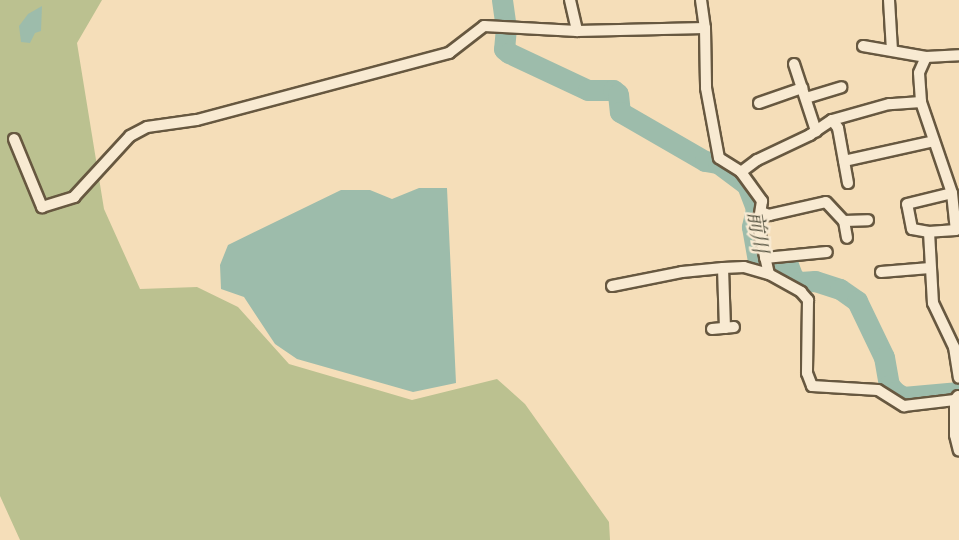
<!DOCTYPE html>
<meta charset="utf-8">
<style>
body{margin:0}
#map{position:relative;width:959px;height:540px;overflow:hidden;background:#f5deb9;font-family:Alegreya,"Noto Serif JP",serif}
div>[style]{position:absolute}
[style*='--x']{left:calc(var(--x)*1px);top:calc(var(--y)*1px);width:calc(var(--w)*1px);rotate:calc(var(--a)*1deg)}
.green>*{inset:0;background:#bbc190}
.water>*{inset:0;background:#9dbcab}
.river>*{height:21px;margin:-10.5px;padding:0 10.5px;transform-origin:10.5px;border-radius:10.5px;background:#9dbcab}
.roads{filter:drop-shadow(2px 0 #675840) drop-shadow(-2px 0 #675840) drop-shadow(0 2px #675840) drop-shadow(0 -2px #675840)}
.street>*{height:10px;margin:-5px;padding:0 5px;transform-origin:5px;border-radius:5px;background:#f8ead2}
span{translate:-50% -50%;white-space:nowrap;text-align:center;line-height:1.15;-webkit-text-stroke:5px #f8ead2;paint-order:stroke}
.water-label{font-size:21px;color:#514f3d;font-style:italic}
</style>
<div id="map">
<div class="green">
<i style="clip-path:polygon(0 0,102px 0,77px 43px,104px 209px,140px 289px,197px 287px,238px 307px,289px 364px,412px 400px,497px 379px,525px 404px,609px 522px,610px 540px,20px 540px,0 496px)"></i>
</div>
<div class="water">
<i style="clip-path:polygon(42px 6px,41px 31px,35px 33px,30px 43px,21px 42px,19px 26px,28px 14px)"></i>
<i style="clip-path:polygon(419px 188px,447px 188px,456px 383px,413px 392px,297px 359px,275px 344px,244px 297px,221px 289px,220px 265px,228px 245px,341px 190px,370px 190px,392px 199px)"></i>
</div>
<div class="river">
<i style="--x:502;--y:0;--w:27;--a:82"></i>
<i style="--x:506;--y:27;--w:22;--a:95"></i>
<i style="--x:504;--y:49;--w:6;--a:39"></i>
<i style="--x:509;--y:53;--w:87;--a:25.1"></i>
<i style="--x:588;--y:90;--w:25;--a:0"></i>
<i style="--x:613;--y:90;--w:6;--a:39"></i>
<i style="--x:618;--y:94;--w:18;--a:84"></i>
<i style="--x:620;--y:112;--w:98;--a:30"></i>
<i style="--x:705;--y:161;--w:13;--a:9"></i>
<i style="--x:718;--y:163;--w:36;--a:37"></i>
<i style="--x:747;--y:185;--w:26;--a:69"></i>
<i style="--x:756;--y:209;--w:18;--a:103"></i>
<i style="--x:752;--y:227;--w:34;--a:80"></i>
<i style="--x:758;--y:260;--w:15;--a:20"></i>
<i style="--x:772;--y:265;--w:16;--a:0"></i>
<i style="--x:788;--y:265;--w:14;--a:69"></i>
<i style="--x:793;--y:278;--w:8;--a:30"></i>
<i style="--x:800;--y:282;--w:15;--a:-4"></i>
<i style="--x:815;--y:281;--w:26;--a:18"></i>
<i style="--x:840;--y:289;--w:21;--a:35"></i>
<i style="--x:857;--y:301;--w:62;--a:64.3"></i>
<i style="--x:884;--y:357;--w:28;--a:80"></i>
<i style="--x:889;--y:385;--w:9;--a:49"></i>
<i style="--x:895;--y:392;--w:9;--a:32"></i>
<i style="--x:903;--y:397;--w:56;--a:-5.1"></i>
</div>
<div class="roads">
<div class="street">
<i style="--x:570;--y:0;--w:32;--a:77"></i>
<i style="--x:701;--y:0;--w:28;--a:82"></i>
<i style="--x:889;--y:0;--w:50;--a:86.6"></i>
<i style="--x:863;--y:46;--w:64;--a:9.9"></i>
<i style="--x:926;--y:57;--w:33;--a:-3"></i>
<i style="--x:926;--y:57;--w:17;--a:114"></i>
<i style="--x:919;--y:73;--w:29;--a:86"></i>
<i style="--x:921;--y:102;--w:96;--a:71.2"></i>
<i style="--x:952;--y:193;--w:37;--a:84"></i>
<i style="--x:956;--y:230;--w:27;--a:176"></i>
<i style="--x:929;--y:232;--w:17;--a:-170"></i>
<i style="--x:912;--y:229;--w:25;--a:-101"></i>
<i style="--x:907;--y:204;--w:46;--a:-13.7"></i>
<i style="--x:794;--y:64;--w:71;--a:71.8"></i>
<i style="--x:806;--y:98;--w:37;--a:-17"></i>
<i style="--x:921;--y:102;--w:32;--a:176"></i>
<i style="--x:889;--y:104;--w:59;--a:164.3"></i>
<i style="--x:832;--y:120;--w:27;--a:146"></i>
<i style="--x:810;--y:135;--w:59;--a:154.7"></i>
<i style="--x:757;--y:160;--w:20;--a:143"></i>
<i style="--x:741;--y:172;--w:36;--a:54"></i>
<i style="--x:762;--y:201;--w:25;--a:99"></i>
<i style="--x:758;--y:226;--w:49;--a:77.1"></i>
<i style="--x:769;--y:274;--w:37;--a:29"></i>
<i style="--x:801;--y:292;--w:11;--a:49"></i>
<i style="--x:808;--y:300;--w:73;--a:90.8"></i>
<i style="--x:807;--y:373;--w:14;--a:69"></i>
<i style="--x:812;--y:386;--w:66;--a:3.5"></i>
<i style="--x:878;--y:390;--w:31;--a:32"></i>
<i style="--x:904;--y:406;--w:51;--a:-6.7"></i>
<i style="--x:759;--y:103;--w:46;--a:-19.2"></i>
<i style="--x:832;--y:120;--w:10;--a:53"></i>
<i style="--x:838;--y:128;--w:56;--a:79.7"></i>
<i style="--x:14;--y:139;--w:74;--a:67.6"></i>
<i style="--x:42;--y:207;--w:34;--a:-17"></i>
<i style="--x:74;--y:197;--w:83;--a:-47.4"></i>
<i style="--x:130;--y:136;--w:19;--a:-28"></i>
<i style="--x:147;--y:127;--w:50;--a:-8"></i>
<i style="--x:197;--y:120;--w:261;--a:-14.9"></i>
<i style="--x:449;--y:53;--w:44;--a:-37.6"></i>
<i style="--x:484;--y:26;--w:93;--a:3.1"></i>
<i style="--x:577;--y:31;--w:128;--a:-1.3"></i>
<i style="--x:705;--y:28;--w:60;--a:89"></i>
<i style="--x:706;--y:88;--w:71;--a:79.5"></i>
<i style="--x:719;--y:158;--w:26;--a:32"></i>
<i style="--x:844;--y:161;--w:92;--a:-12.5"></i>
<i style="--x:761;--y:212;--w:9;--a:21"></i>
<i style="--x:769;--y:215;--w:58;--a:-12.8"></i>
<i style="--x:826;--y:202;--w:26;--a:47"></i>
<i style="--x:844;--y:221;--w:17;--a:80"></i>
<i style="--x:844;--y:221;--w:24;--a:-2"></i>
<i style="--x:929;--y:232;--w:71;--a:86.8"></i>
<i style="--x:933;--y:303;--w:49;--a:64.5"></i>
<i style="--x:954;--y:347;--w:31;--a:81"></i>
<i style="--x:765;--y:258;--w:62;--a:-5.5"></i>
<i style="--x:723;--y:268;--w:60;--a:88.1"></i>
<i style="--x:881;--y:272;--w:49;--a:-4.7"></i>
<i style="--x:612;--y:286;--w:71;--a:-11.3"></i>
<i style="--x:682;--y:272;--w:41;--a:-5.6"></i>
<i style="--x:723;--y:268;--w:21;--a:-3"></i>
<i style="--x:744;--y:267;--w:26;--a:16"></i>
<i style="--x:712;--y:329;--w:22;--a:-5"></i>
<i style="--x:958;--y:396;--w:5;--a:127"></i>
<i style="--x:955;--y:400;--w:35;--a:90"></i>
<i style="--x:955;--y:435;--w:16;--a:76"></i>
</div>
</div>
<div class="water-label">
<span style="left:758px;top:232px;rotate:82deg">前川</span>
</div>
</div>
